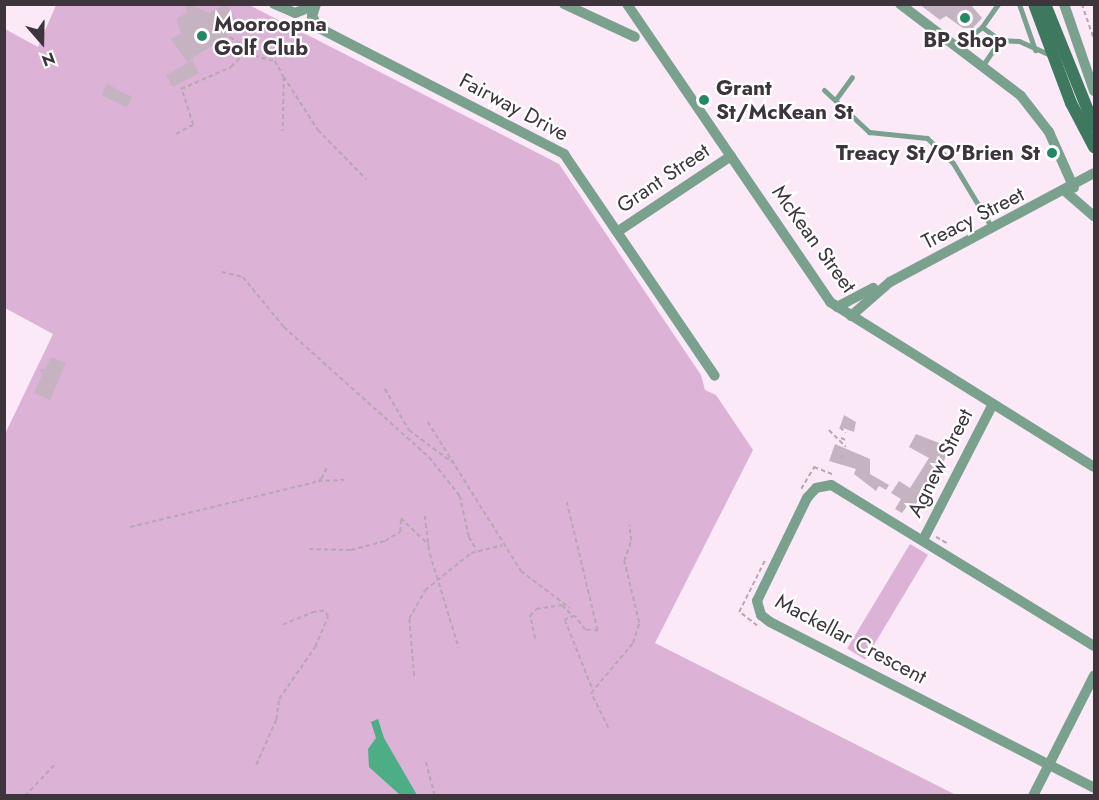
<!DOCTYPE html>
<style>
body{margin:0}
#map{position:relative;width:1099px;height:800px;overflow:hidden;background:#fce9f8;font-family:Jost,sans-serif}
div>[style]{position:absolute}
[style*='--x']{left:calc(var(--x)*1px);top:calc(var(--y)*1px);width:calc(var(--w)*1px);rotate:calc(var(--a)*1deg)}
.green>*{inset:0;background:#dcb2d6;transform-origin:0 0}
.water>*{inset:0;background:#4dad85}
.building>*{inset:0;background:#c5b3c2;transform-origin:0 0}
.path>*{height:1.5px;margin-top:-0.75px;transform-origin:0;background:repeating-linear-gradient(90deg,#b6a7b2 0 4.5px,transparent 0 7.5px)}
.service>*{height:5px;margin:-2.5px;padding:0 2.5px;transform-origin:2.5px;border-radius:2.5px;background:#7aa08e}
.minor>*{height:10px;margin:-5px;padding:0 5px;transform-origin:5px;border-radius:5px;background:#7aa08e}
.secondary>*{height:12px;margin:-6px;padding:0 6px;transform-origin:6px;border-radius:6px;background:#3e795f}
.dots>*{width:16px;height:16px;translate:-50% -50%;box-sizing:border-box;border:3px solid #fff;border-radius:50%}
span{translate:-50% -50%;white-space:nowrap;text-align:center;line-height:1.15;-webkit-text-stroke:4.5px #fff;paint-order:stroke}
.poi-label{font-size:21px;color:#3d353b;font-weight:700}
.left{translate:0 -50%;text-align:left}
.right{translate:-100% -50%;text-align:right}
.street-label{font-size:21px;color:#3d353b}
.frame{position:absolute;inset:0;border:6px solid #3d353b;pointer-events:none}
.north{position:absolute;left:12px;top:12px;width:60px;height:60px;-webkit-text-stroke:4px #fff;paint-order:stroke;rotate:160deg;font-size:16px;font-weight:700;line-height:24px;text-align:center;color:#3d353b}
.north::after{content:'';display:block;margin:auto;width:21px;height:27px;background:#3d353b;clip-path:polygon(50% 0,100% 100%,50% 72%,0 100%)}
</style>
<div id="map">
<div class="green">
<i style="clip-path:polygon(56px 5px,249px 5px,559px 164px,701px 375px,705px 390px,716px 395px,753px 450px,655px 643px,956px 795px,5px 795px,4px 436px,53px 334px,5px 308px,5px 29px,38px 47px)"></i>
<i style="left:910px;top:544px;width:21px;height:122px;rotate:31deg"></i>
</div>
<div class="water">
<i style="clip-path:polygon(378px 719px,384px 738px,417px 795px,400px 795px,369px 767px,368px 749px,376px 738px,371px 722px)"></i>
</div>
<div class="building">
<i style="clip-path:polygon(189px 4px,209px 13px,226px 4px,241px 27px,187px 62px,171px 39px,181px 33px,176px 19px,188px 12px,185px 7px)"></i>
<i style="clip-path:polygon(919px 4px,970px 4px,982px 18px,973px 28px,963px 28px,946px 16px,940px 20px)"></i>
<i style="clip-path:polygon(192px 60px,199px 73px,173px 87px,166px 76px)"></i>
<i style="left:107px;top:84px;width:28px;height:12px;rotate:27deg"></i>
<i style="clip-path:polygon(51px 357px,66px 363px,50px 400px,34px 393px,42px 375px,39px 369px,45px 369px)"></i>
<i style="clip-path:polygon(844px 415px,856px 422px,854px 432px,840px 427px)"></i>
<i style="clip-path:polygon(916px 434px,952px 448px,914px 507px,909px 503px,902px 513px,895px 509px,901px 499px,891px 493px,899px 481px,910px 488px,929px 458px,909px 447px)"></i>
<i style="clip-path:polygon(835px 444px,870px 459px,870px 474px,889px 485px,886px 490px,879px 486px,876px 491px,854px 474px,856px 469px,829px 461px)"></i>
</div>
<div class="path">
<i style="--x:1082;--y:4;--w:37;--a:71"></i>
<i style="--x:230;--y:37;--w:22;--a:34"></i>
<i style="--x:247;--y:54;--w:29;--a:14"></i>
<i style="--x:275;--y:61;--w:18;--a:61"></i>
<i style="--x:284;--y:77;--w:54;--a:91.1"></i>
<i style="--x:284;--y:77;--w:63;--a:57.3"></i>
<i style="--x:318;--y:130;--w:69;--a:45.6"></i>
<i style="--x:176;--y:134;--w:19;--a:-28"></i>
<i style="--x:193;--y:125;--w:38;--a:-108"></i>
<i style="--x:181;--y:89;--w:55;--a:-23.7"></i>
<i style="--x:231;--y:67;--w:36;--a:-46"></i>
<i style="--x:222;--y:272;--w:22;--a:13"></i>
<i style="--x:243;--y:277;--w:65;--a:50.6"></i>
<i style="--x:284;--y:327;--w:195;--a:41.9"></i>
<i style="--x:429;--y:457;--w:50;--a:51.5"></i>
<i style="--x:460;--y:496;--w:42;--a:77.6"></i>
<i style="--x:469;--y:537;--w:16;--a:60"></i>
<i style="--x:385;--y:389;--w:48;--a:59.7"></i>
<i style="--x:409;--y:430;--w:54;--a:36.7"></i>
<i style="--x:428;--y:422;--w:176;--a:58"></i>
<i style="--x:521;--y:571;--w:61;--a:37.1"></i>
<i style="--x:840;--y:427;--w:8;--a:45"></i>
<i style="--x:829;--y:430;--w:24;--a:45"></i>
<i style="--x:841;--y:438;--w:5;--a:22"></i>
<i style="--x:841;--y:456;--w:2;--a:27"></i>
<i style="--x:318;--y:481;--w:26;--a:-2"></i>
<i style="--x:801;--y:489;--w:26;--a:-59"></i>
<i style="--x:814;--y:467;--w:22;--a:21"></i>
<i style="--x:567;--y:502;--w:133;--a:76.5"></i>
<i style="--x:598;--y:631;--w:13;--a:-176"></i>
<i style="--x:585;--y:630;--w:17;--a:-126"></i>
<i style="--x:575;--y:616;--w:11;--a:158"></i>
<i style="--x:565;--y:620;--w:73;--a:68.3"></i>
<i style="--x:425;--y:516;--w:38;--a:83"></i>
<i style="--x:430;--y:554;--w:98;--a:72.9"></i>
<i style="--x:130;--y:527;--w:187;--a:-13.6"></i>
<i style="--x:312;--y:483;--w:10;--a:-24"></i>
<i style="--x:321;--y:479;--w:13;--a:-63"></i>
<i style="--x:936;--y:537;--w:13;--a:29"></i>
<i style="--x:309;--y:549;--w:42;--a:1.4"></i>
<i style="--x:351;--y:550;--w:35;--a:-15"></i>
<i style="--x:385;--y:541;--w:17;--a:-31"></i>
<i style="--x:400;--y:532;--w:14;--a:-86"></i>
<i style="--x:401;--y:518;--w:39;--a:44"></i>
<i style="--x:757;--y:626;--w:23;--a:-142"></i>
<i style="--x:739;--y:612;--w:58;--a:-63.4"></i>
<i style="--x:535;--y:639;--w:24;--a:-102"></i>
<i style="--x:530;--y:616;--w:9;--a:-49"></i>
<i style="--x:536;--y:609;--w:26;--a:-9"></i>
<i style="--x:562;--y:605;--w:14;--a:45"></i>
<i style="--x:414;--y:676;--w:57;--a:-95"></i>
<i style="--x:409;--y:619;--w:33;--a:-61"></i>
<i style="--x:425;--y:590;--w:59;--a:-38.8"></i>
<i style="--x:471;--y:553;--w:32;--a:-14"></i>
<i style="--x:608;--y:728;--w:39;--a:-116"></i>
<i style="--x:591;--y:693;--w:65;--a:-50"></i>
<i style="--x:633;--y:643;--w:21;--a:-73"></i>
<i style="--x:639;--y:623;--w:64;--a:-103.6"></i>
<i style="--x:624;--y:561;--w:21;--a:-71"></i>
<i style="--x:631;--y:541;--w:16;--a:-97"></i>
<i style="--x:426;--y:762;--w:35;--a:75"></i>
<i style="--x:256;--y:765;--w:49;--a:-66"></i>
<i style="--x:276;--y:720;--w:21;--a:-82"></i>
<i style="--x:279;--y:699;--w:63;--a:-55.3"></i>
<i style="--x:315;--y:647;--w:33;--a:-67"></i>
<i style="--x:328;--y:617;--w:7;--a:-124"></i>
<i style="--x:324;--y:611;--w:9;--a:174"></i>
<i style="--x:315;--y:612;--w:35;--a:158"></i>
<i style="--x:25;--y:796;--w:45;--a:-46.8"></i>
</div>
<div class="service">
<i style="--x:998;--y:4;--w:28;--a:125"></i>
<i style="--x:982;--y:27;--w:22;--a:36"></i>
<i style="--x:1000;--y:40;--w:19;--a:3"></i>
<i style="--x:1019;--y:41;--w:36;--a:24"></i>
<i style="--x:1019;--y:4;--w:49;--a:70.8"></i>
<i style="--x:958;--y:47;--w:31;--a:-40"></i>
<i style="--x:983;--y:65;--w:30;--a:-56"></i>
<i style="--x:824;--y:90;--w:62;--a:43"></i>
<i style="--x:869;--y:132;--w:58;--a:5.9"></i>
<i style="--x:927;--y:138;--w:36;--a:44"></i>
<i style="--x:953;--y:163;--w:76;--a:59"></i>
<i style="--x:836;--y:99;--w:27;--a:-54"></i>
</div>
<div class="minor">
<i style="--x:274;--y:4;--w:23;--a:23"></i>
<i style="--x:295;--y:13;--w:22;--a:-21"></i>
<i style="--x:316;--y:4;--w:13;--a:108"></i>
<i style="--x:312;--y:16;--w:14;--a:60"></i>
<i style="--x:319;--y:28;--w:276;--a:27.2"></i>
<i style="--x:564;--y:154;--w:268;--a:55.8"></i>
<i style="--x:564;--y:4;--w:78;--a:24.9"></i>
<i style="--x:627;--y:4;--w:361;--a:55.7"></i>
<i style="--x:830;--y:302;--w:311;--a:32"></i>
<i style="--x:900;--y:4;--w:152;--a:37.2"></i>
<i style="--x:1021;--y:96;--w:46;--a:52.1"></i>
<i style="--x:1049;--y:132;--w:61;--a:65.9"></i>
<i style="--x:1064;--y:4;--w:92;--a:71"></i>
<i style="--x:1066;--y:192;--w:37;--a:41"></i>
<i style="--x:617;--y:232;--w:137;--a:-33.7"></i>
<i style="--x:837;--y:307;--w:41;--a:-27.8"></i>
<i style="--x:851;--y:316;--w:52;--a:-41.1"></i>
<i style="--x:890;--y:282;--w:231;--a:-28.1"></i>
<i style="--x:923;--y:540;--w:153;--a:-62.8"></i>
<i style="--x:1094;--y:646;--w:308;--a:-148.5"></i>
<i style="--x:831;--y:485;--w:15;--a:169"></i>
<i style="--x:816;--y:488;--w:13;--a:132"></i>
<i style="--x:807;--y:498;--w:114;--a:115.9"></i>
<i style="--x:757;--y:601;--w:15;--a:74"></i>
<i style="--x:761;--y:615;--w:11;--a:38"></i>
<i style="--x:770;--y:622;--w:364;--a:27.1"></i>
<i style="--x:1033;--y:796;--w:135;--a:-63.1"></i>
</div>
<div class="secondary">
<i style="--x:1034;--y:4;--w:106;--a:69.5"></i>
<i style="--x:1071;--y:103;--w:50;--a:62.4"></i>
<i style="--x:1045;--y:4;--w:131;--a:68"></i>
</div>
<div class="dots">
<i style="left:965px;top:18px;background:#238863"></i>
<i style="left:202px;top:36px;background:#238863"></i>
<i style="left:704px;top:100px;background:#238863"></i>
<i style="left:1052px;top:153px;background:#238863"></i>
</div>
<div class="poi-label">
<span class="left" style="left:214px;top:36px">Mooroopna<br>Golf Club</span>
<span style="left:965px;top:40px">BP Shop</span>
<span class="left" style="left:716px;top:100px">Grant<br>St/McKean St</span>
<span class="right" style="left:1040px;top:153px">Treacy St/O'Brien St</span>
</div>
<div class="street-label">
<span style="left:514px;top:107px;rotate:28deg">Fairway Drive</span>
<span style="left:663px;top:178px;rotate:-34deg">Grant Street</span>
<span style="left:973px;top:218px;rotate:-27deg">Treacy Street</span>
<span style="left:814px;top:239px;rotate:54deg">McKean Street</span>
<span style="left:940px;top:463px;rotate:-63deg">Agnew Street</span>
<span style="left:851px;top:639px;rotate:28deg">Mackellar Crescent</span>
</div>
<div class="frame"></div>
<div class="north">N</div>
</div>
